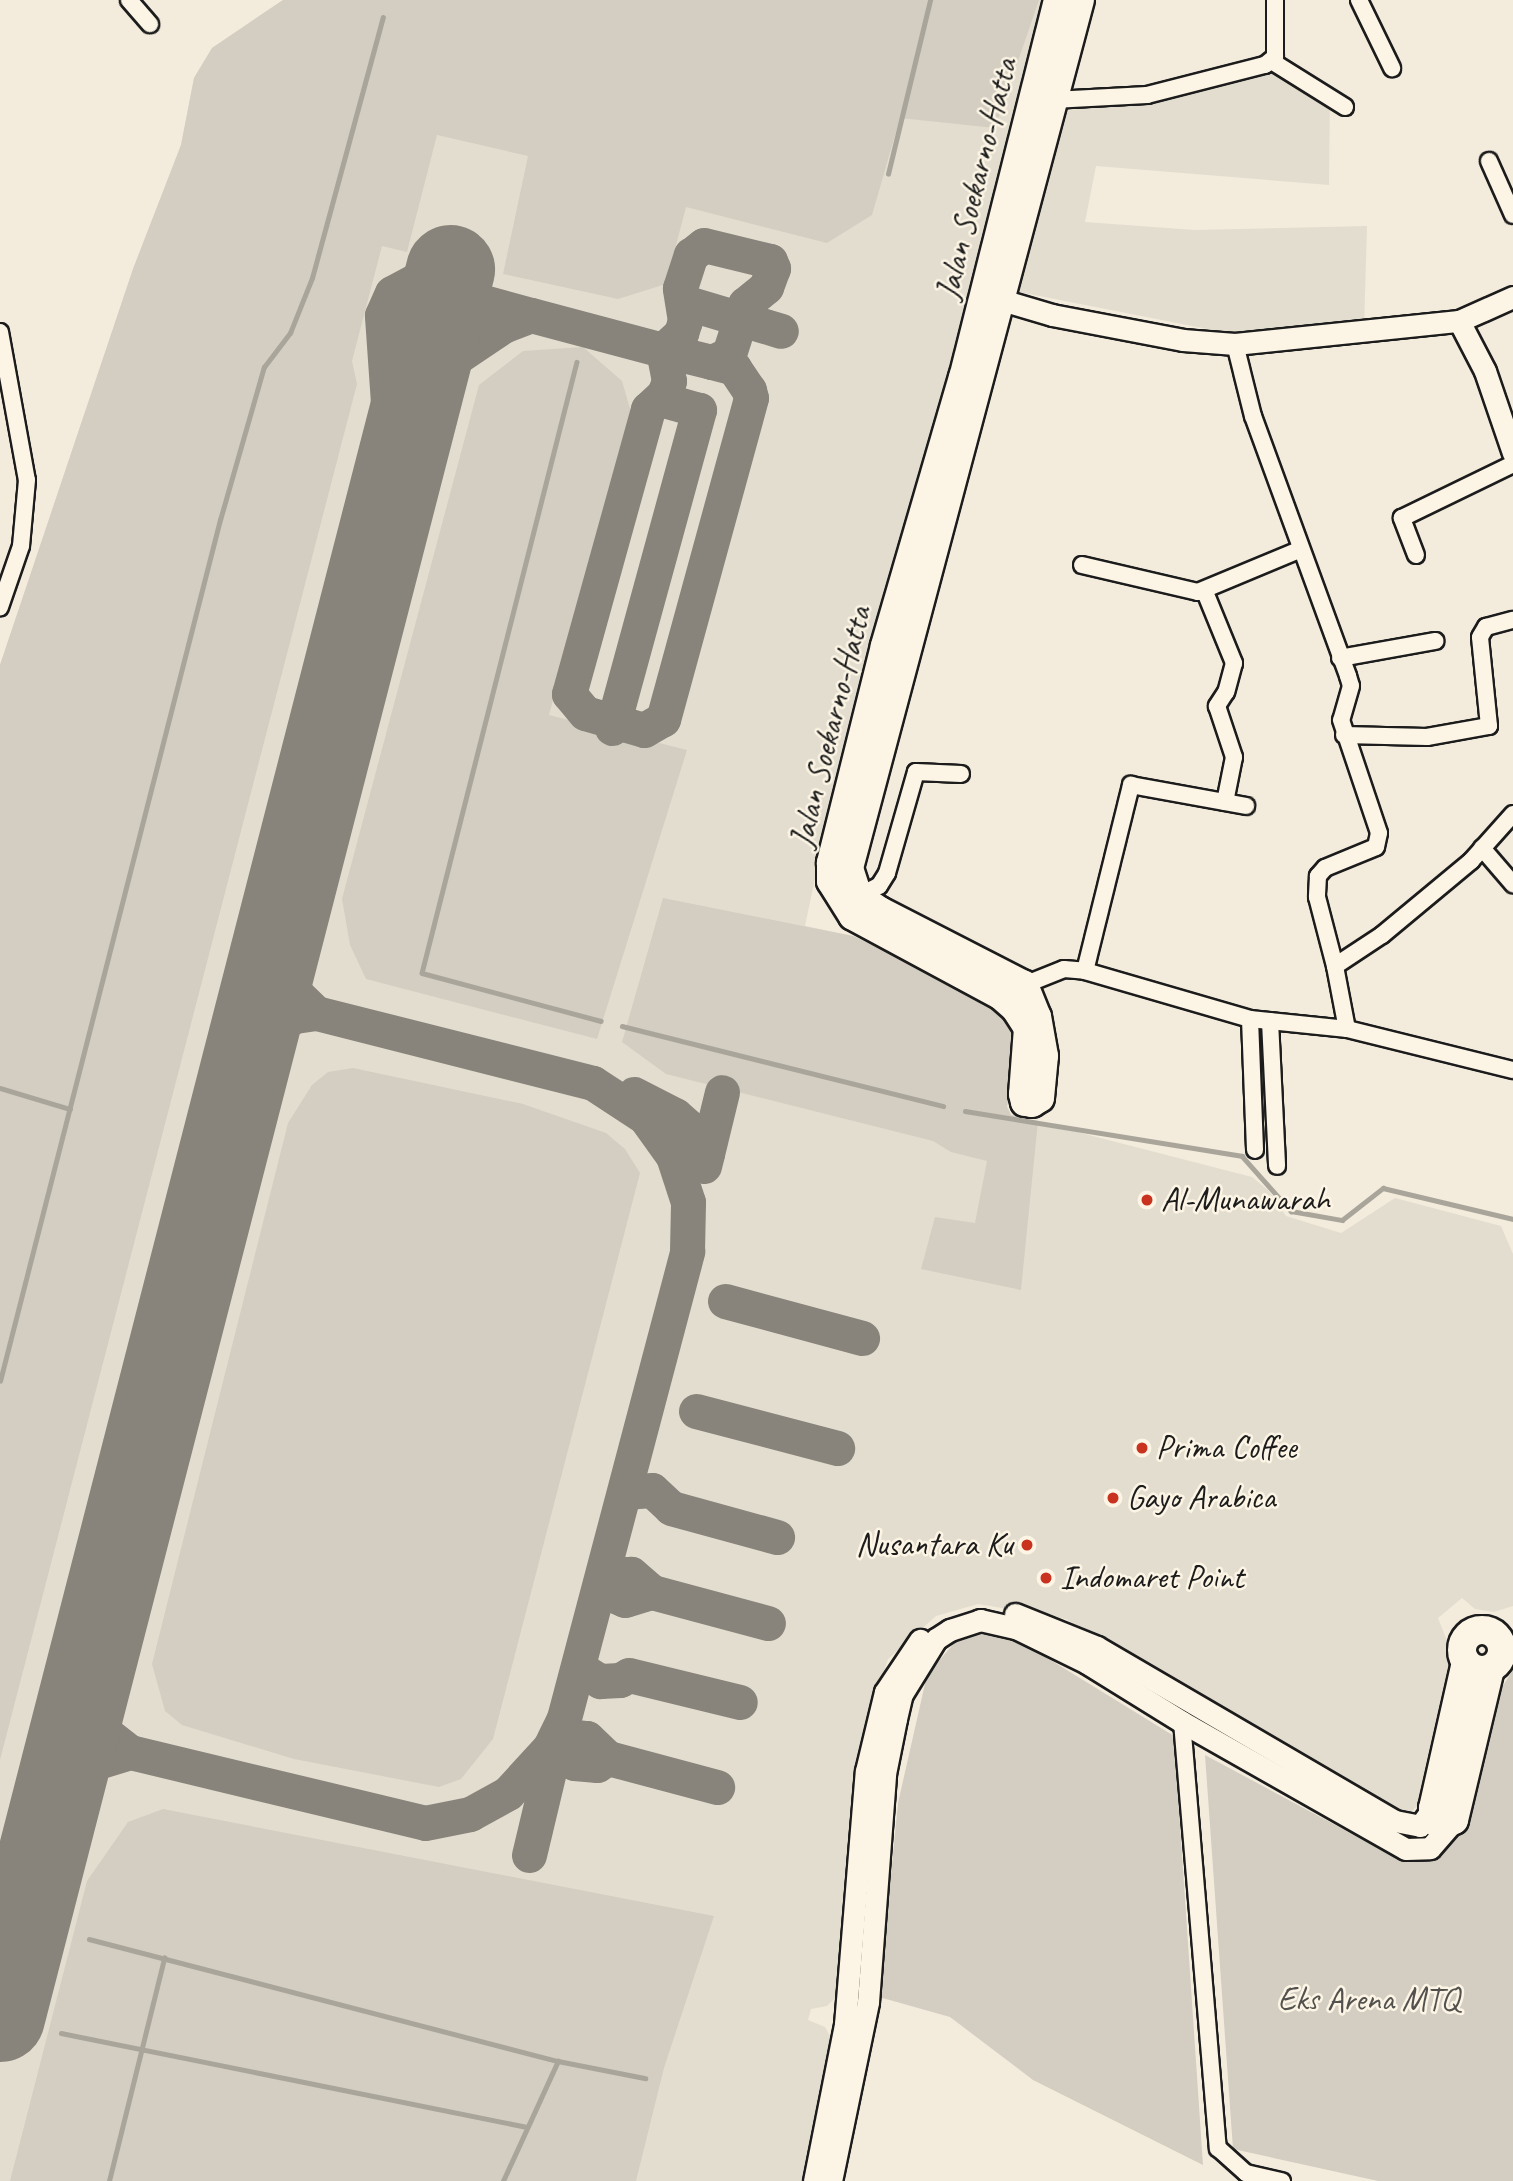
<!DOCTYPE html>
<style>
body{margin:0}
#map{position:relative;width:1513px;height:2181px;overflow:hidden;background:#f3ecdd;font-family:Caveat,sans-serif}
div>[style]{position:absolute}
[style*='--x']{left:calc(var(--x)*1px);top:calc(var(--y)*1px);width:calc(var(--w)*1px);rotate:calc(var(--a)*1deg)}
.built>*{inset:0;background:#e3ddcf}
.green>*{inset:0;background:#d3cec1}
.stream>*{height:4.5px;margin:-2.25px;padding:0 2.25px;transform-origin:2.25px;border-radius:2.25px;background:#aaa59b}
.taxiway>*{height:35px;margin:-17.5px;padding:0 17.5px;transform-origin:17.5px;border-radius:17.5px;background:#88847c}
.runway>*{height:89px;margin:-44.5px;padding:0 44.5px;transform-origin:44.5px;border-radius:44.5px;background:#88847c}
.roads{filter:drop-shadow(2px 0 #1c1c1c) drop-shadow(-2px 0 #1c1c1c) drop-shadow(0 2px #1c1c1c) drop-shadow(0 -2px #1c1c1c)}
.street>*{height:16px;margin:-8px;padding:0 8px;transform-origin:8px;border-radius:8px;background:#fcf5e5}
.secondary>*{height:21px;margin:-10.5px;padding:0 10.5px;transform-origin:10.5px;border-radius:10.5px;background:#fcf5e5}
.highway>*{height:28px;margin:-14px;padding:0 14px;transform-origin:14px;border-radius:14px;background:#fcf5e5}
.highway>.ring{margin:-14px;padding:0;box-sizing:content-box;background:none;border:28px solid #fcf5e5;border-radius:50%}
.dots>*{width:19px;height:19px;translate:-50% -50%;box-sizing:border-box;border:4px solid #fcf5e5;border-radius:50%}
span{translate:-50% -50%;white-space:nowrap;text-align:center;line-height:1.15;-webkit-text-stroke:5px #fcf5e5;paint-order:stroke}
.street-label{font-size:33px;color:#1c1c1c}
.poi-label{font-size:33px;color:#1c1c1c}
.left{translate:0 -50%;text-align:left}
.right{translate:-100% -50%;text-align:right}
.park-label{font-size:33px;color:#53514e}
</style>
<div id="map">
<div class="built">
<i style="clip-path:polygon(283px 0,1049px 0,966px 339px,818px 864px,805px 926px,853px 936px,981px 996px,1019px 1032px,1007px 1106px,1011px 1115px,1252px 1177px,1268px 1190px,1286px 1216px,1341px 1233px,1395px 1198px,1501px 1226px,1513px 1254px,1513px 1606px,1494px 1612px,1475px 1609px,1462px 1598px,1438px 1618px,1451px 1651px,1449px 1688px,1420px 1803px,1411px 1812px,1397px 1814px,1066px 1619px,978px 1604px,936px 1616px,888px 1659px,867px 1724px,842px 1991px,827px 2006px,811px 2009px,808px 2020px,825px 2027px,834px 2043px,802px 2181px,0 2181px,0 665px,133px 269px,181px 145px,194px 78px,212px 48px)"></i>
<i style="clip-path:polygon(1271px 72px,1330px 93px,1329px 185px,1096px 166px,1085px 222px,1195px 230px,1367px 226px,1364px 329px,1233px 334px,1019px 292px,1066px 111px)"></i>
</div>
<div class="green">
<i style="clip-path:polygon(283px 0,1039px 0,995px 128px,900px 118px,872px 215px,827px 243px,686px 207px,666px 284px,618px 299px,503px 274px,528px 156px,437px 135px,407px 252px,382px 246px,352px 361px,357px 384px,0 1760px,0 665px,133px 269px,181px 145px,194px 78px,212px 48px)"></i>
<i style="clip-path:polygon(583px 347px,622px 381px,631px 412px,549px 715px,687px 750px,597px 1039px,366px 979px,350px 945px,342px 899px,479px 385px,523px 351px)"></i>
<i style="clip-path:polygon(663px 898px,853px 936px,994px 1004px,1019px 1032px,1007px 1107px,1011px 1115px,1038px 1121px,1021px 1290px,921px 1269px,935px 1217px,975px 1223px,987px 1161px,951px 1152px,933px 1141px,666px 1074px,622px 1042px)"></i>
<i style="clip-path:polygon(353px 1068px,523px 1104px,606px 1133px,625px 1149px,640px 1173px,493px 1739px,461px 1779px,439px 1787px,294px 1759px,182px 1725px,165px 1711px,152px 1664px,288px 1123px,312px 1085px,328px 1072px)"></i>
<i style="clip-path:polygon(988px 1630px,1023px 1643px,1174px 1736px,1203px 2165px,1033px 2080px,950px 2017px,879px 1997px,898px 1803px,927px 1675px,955px 1642px)"></i>
<i style="clip-path:polygon(1513px 1670px,1513px 2181px,1378px 2181px,1233px 2149px,1205px 1755px,1393px 1856px,1417px 1859px,1434px 1853px,1494px 1700px)"></i>
<i style="clip-path:polygon(163px 1809px,714px 1916px,664px 2068px,636px 2181px,10px 2181px,87px 1881px,128px 1822px)"></i>
</div>
<div class="stream">
<i style="--x:888;--y:174;--w:179;--a:-76.4"></i>
<i style="--x:577;--y:362;--w:630;--a:104.23"></i>
<i style="--x:422;--y:973;--w:185;--a:15"></i>
<i style="--x:622;--y:1026;--w:331;--a:14"></i>
<i style="--x:0;--y:1088;--w:73;--a:16.7"></i>
<i style="--x:965;--y:1111;--w:281;--a:9.2"></i>
<i style="--x:1242;--y:1156;--w:74;--a:48.3"></i>
<i style="--x:1291;--y:1211;--w:52;--a:10"></i>
<i style="--x:1342;--y:1220;--w:52;--a:-38"></i>
<i style="--x:1383;--y:1188;--w:134;--a:13.4"></i>
<i style="--x:0;--y:1381;--w:889;--a:-75.67"></i>
<i style="--x:220;--y:520;--w:159;--a:-74"></i>
<i style="--x:264;--y:367;--w:43;--a:-52.6"></i>
<i style="--x:290;--y:333;--w:59;--a:-68.2"></i>
<i style="--x:312;--y:278;--w:270;--a:-74.8"></i>
<i style="--x:89;--y:1939;--w:485;--a:14.6"></i>
<i style="--x:558;--y:2061;--w:89;--a:11.1"></i>
<i style="--x:61;--y:2033;--w:475;--a:11.4"></i>
<i style="--x:109;--y:2181;--w:230;--a:-76.1"></i>
<i style="--x:503;--y:2181;--w:132;--a:-65.4"></i>
</div>
<div class="taxiway">
<i style="--x:446;--y:286;--w:40;--a:23.4"></i>
<i style="--x:483;--y:302;--w:50;--a:15.2"></i>
<i style="--x:531;--y:315;--w:137;--a:14.9"></i>
<i style="--x:663;--y:350;--w:50;--a:13.8"></i>
<i style="--x:712;--y:362;--w:23;--a:15"></i>
<i style="--x:734;--y:368;--w:27;--a:56"></i>
<i style="--x:749;--y:390;--w:8;--a:76"></i>
<i style="--x:751;--y:398;--w:333;--a:105.3"></i>
<i style="--x:663;--y:719;--w:22;--a:150"></i>
<i style="--x:644;--y:730;--w:61;--a:-163.9"></i>
<i style="--x:585;--y:713;--w:25;--a:-130"></i>
<i style="--x:569;--y:694;--w:296;--a:-74.5"></i>
<i style="--x:648;--y:409;--w:22;--a:-43"></i>
<i style="--x:664;--y:394;--w:14;--a:-69"></i>
<i style="--x:669;--y:381;--w:32;--a:-101"></i>
<i style="--x:663;--y:350;--w:25;--a:-43"></i>
<i style="--x:681;--y:333;--w:13;--a:-72"></i>
<i style="--x:685;--y:321;--w:33;--a:-99"></i>
<i style="--x:680;--y:288;--w:35;--a:-72"></i>
<i style="--x:691;--y:255;--w:16;--a:-38"></i>
<i style="--x:704;--y:245;--w:68;--a:13.6"></i>
<i style="--x:770;--y:261;--w:8;--a:67"></i>
<i style="--x:773;--y:268;--w:20;--a:110"></i>
<i style="--x:766;--y:287;--w:27;--a:141"></i>
<i style="--x:745;--y:304;--w:52;--a:107.7"></i>
<i style="--x:729;--y:354;--w:19;--a:155"></i>
<i style="--x:684;--y:302;--w:101;--a:16.6"></i>
<i style="--x:448;--y:363;--w:66;--a:-33.9"></i>
<i style="--x:503;--y:326;--w:30;--a:-21"></i>
<i style="--x:367;--y:590;--w:119;--a:-77.4"></i>
<i style="--x:393;--y:474;--w:159;--a:-94"></i>
<i style="--x:382;--y:315;--w:24;--a:-66"></i>
<i style="--x:392;--y:293;--w:26;--a:-28"></i>
<i style="--x:415;--y:281;--w:12;--a:0"></i>
<i style="--x:427;--y:281;--w:27;--a:24"></i>
<i style="--x:452;--y:292;--w:24;--a:60"></i>
<i style="--x:464;--y:313;--w:12;--a:85"></i>
<i style="--x:465;--y:325;--w:26;--a:111"></i>
<i style="--x:456;--y:349;--w:38;--a:148"></i>
<i style="--x:424;--y:369;--w:46;--a:103.7"></i>
<i style="--x:612;--y:728;--w:330;--a:-74.7"></i>
<i style="--x:699;--y:410;--w:41;--a:-164.2"></i>
<i style="--x:275;--y:950;--w:31;--a:77"></i>
<i style="--x:282;--y:980;--w:47;--a:44.1"></i>
<i style="--x:634;--y:1094;--w:46;--a:27.1"></i>
<i style="--x:675;--y:1115;--w:20;--a:41"></i>
<i style="--x:690;--y:1128;--w:31;--a:57"></i>
<i style="--x:704;--y:1166;--w:76;--a:-76.3"></i>
<i style="--x:725;--y:1301;--w:142;--a:15.1"></i>
<i style="--x:696;--y:1411;--w:146;--a:14.7"></i>
<i style="--x:625;--y:1492;--w:27;--a:-4"></i>
<i style="--x:652;--y:1490;--w:26;--a:43"></i>
<i style="--x:671;--y:1508;--w:110;--a:15.3"></i>
<i style="--x:600;--y:1589;--w:27;--a:24"></i>
<i style="--x:625;--y:1600;--w:28;--a:-17"></i>
<i style="--x:652;--y:1592;--w:28;--a:-139"></i>
<i style="--x:631;--y:1574;--w:28;--a:180"></i>
<i style="--x:652;--y:1592;--w:120;--a:15"></i>
<i style="--x:579;--y:1668;--w:25;--a:32"></i>
<i style="--x:600;--y:1681;--w:20;--a:-3"></i>
<i style="--x:620;--y:1680;--w:10;--a:-29"></i>
<i style="--x:629;--y:1675;--w:114;--a:13.7"></i>
<i style="--x:86;--y:1684;--w:50;--a:70.1"></i>
<i style="--x:103;--y:1731;--w:34;--a:38"></i>
<i style="--x:608;--y:1758;--w:113;--a:14.9"></i>
<i style="--x:59;--y:1788;--w:40;--a:-37"></i>
<i style="--x:91;--y:1764;--w:41;--a:-17.1"></i>
<i style="--x:130;--y:1752;--w:303;--a:13.5"></i>
<i style="--x:425;--y:1823;--w:46;--a:-11.3"></i>
<i style="--x:470;--y:1814;--w:43;--a:-28.9"></i>
<i style="--x:508;--y:1793;--w:62;--a:-47.6"></i>
<i style="--x:550;--y:1747;--w:32;--a:-64"></i>
<i style="--x:564;--y:1718;--w:483;--a:-75.2"></i>
<i style="--x:687;--y:1251;--w:49;--a:-88.8"></i>
<i style="--x:688;--y:1202;--w:48;--a:-108.1"></i>
<i style="--x:673;--y:1156;--w:48;--a:-125.7"></i>
<i style="--x:645;--y:1117;--w:62;--a:-146.8"></i>
<i style="--x:593;--y:1083;--w:286;--a:-165.8"></i>
<i style="--x:316;--y:1013;--w:21;--a:172"></i>
<i style="--x:295;--y:1016;--w:25;--a:154"></i>
<i style="--x:272;--y:1027;--w:38;--a:131"></i>
<i style="--x:529;--y:1855;--w:108;--a:-76.6"></i>
<i style="--x:554;--y:1750;--w:16;--a:-75"></i>
<i style="--x:558;--y:1735;--w:29;--a:6"></i>
<i style="--x:587;--y:1738;--w:29;--a:44"></i>
<i style="--x:608;--y:1758;--w:13;--a:148"></i>
<i style="--x:597;--y:1765;--w:23;--a:-175"></i>
<i style="--x:574;--y:1763;--w:13;--a:-151"></i>
<i style="--x:563;--y:1757;--w:11;--a:-142"></i>
<i style="--x:554;--y:1750;--w:5;--a:-143"></i>
</div>
<div class="runway">
<i style="--x:0;--y:2017;--w:1805;--a:-75.56"></i>
</div>
<div class="roads">
<div class="street">
<i style="--x:129;--y:0;--w:32;--a:49"></i>
<i style="--x:1359;--y:0;--w:76;--a:64.1"></i>
<i style="--x:1273;--y:62;--w:85;--a:32"></i>
<i style="--x:1053;--y:100;--w:94;--a:-3"></i>
<i style="--x:1147;--y:95;--w:122;--a:-14.3"></i>
<i style="--x:1265;--y:65;--w:13;--a:-39"></i>
<i style="--x:1275;--y:57;--w:57;--a:-90"></i>
<i style="--x:1489;--y:161;--w:59;--a:66"></i>
<i style="--x:0;--y:332;--w:150;--a:79.7"></i>
<i style="--x:27;--y:480;--w:66;--a:95.2"></i>
<i style="--x:21;--y:546;--w:65;--a:109"></i>
<i style="--x:1235;--y:344;--w:74;--a:76"></i>
<i style="--x:1253;--y:416;--w:277;--a:69.9"></i>
<i style="--x:1348;--y:676;--w:10;--a:73"></i>
<i style="--x:1351;--y:686;--w:35;--a:106"></i>
<i style="--x:1341;--y:720;--w:119;--a:71.4"></i>
<i style="--x:1379;--y:833;--w:14;--a:102"></i>
<i style="--x:1376;--y:847;--w:55;--a:157.6"></i>
<i style="--x:1325;--y:868;--w:11;--a:131"></i>
<i style="--x:1318;--y:876;--w:21;--a:93"></i>
<i style="--x:1317;--y:897;--w:71;--a:75.4"></i>
<i style="--x:1416;--y:555;--w:40;--a:-111"></i>
<i style="--x:1402;--y:518;--w:123;--a:-25.9"></i>
<i style="--x:1082;--y:565;--w:119;--a:13.1"></i>
<i style="--x:1198;--y:592;--w:109;--a:-22.6"></i>
<i style="--x:1205;--y:592;--w:77;--a:67.8"></i>
<i style="--x:1234;--y:663;--w:30;--a:105"></i>
<i style="--x:1226;--y:692;--w:17;--a:123"></i>
<i style="--x:1217;--y:706;--w:54;--a:71.6"></i>
<i style="--x:1234;--y:757;--w:46;--a:101.3"></i>
<i style="--x:1340;--y:658;--w:97;--a:-10.1"></i>
<i style="--x:1344;--y:735;--w:83;--a:1.4"></i>
<i style="--x:1427;--y:737;--w:63;--a:-10.1"></i>
<i style="--x:1489;--y:726;--w:89;--a:-95.8"></i>
<i style="--x:1480;--y:637;--w:12;--a:-59"></i>
<i style="--x:1486;--y:627;--w:28;--a:-15"></i>
<i style="--x:1482;--y:848;--w:48;--a:49.3"></i>
<i style="--x:855;--y:898;--w:27;--a:-27"></i>
<i style="--x:879;--y:886;--w:15;--a:-58"></i>
<i style="--x:887;--y:873;--w:105;--a:-74"></i>
<i style="--x:916;--y:772;--w:45;--a:2.5"></i>
<i style="--x:1085;--y:971;--w:192;--a:-76.1"></i>
<i style="--x:1131;--y:785;--w:117;--a:10.3"></i>
<i style="--x:1024;--y:985;--w:43;--a:-21.8"></i>
<i style="--x:1064;--y:969;--w:21;--a:5"></i>
<i style="--x:1085;--y:971;--w:172;--a:16.2"></i>
<i style="--x:1250;--y:1019;--w:98;--a:5.9"></i>
<i style="--x:1347;--y:1029;--w:171;--a:13.9"></i>
<i style="--x:1250;--y:1019;--w:131;--a:87.8"></i>
<i style="--x:1270;--y:1021;--w:145;--a:87.2"></i>
<i style="--x:1347;--y:1029;--w:64;--a:-100.8"></i>
<i style="--x:1335;--y:966;--w:56;--a:-33.4"></i>
<i style="--x:1382;--y:935;--w:116;--a:-39.7"></i>
<i style="--x:1471;--y:861;--w:63;--a:-48.2"></i>
<i style="--x:1182;--y:1722;--w:428;--a:85.2"></i>
<i style="--x:1218;--y:2148;--w:38;--a:42"></i>
<i style="--x:1246;--y:2173;--w:37;--a:13"></i>
</div>
<div class="secondary">
<i style="--x:988;--y:296;--w:67;--a:16.5"></i>
<i style="--x:1052;--y:315;--w:133;--a:10.8"></i>
<i style="--x:1183;--y:340;--w:52;--a:4.4"></i>
<i style="--x:1235;--y:344;--w:225;--a:-5.9"></i>
<i style="--x:1459;--y:321;--w:59;--a:-24"></i>
<i style="--x:1459;--y:321;--w:56;--a:62.5"></i>
<i style="--x:1485;--y:371;--w:87;--a:71.1"></i>
<i style="--x:1015;--y:1614;--w:88;--a:21.9"></i>
<i style="--x:1097;--y:1647;--w:345;--a:30.3"></i>
<i style="--x:1395;--y:1821;--w:25;--a:11"></i>
<i style="--x:1420;--y:1826;--w:22;--a:-54"></i>
<i style="--x:814;--y:2181;--w:160;--a:-78.8"></i>
<i style="--x:845;--y:2024;--w:254;--a:-85.3"></i>
<i style="--x:866;--y:1771;--w:81;--a:-76.5"></i>
<i style="--x:885;--y:1692;--w:63;--a:-56.1"></i>
<i style="--x:831;--y:2181;--w:183;--a:-78.3"></i>
<i style="--x:868;--y:2002;--w:229;--a:-85.7"></i>
<i style="--x:885;--y:1774;--w:56;--a:-78.7"></i>
<i style="--x:896;--y:1719;--w:26;--a:-77"></i>
<i style="--x:902;--y:1694;--w:65;--a:-58.3"></i>
<i style="--x:936;--y:1639;--w:17;--a:-33"></i>
<i style="--x:950;--y:1630;--w:32;--a:-18"></i>
<i style="--x:980;--y:1620;--w:37;--a:13"></i>
<i style="--x:1016;--y:1628;--w:79;--a:26.2"></i>
<i style="--x:1087;--y:1663;--w:112;--a:31.8"></i>
<i style="--x:1182;--y:1722;--w:257;--a:29.6"></i>
<i style="--x:1406;--y:1849;--w:24;--a:-2"></i>
<i style="--x:1430;--y:1848;--w:37;--a:-49"></i>
</div>
<div class="highway">
<i style="--x:1058;--y:0;--w:389;--a:104.1"></i>
<i style="--x:963;--y:377;--w:280;--a:106.2"></i>
<i style="--x:885;--y:646;--w:224;--a:104"></i>
<i style="--x:831;--y:863;--w:18;--a:90"></i>
<i style="--x:831;--y:881;--w:41;--a:57.8"></i>
<i style="--x:853;--y:916;--w:167;--a:28.3"></i>
<i style="--x:1000;--y:995;--w:20;--a:41"></i>
<i style="--x:1015;--y:1008;--w:24;--a:57"></i>
<i style="--x:1028;--y:1028;--w:66;--a:94.3"></i>
<i style="--x:1023;--y:1094;--w:8;--a:76"></i>
<i style="--x:1025;--y:1102;--w:7;--a:8"></i>
<i style="--x:1032;--y:1103;--w:9;--a:-32"></i>
<i style="--x:1040;--y:1098;--w:42;--a:-84.6"></i>
<i style="--x:1044;--y:1056;--w:40;--a:-100"></i>
<i style="--x:1037;--y:1017;--w:35;--a:-112"></i>
<i style="--x:1024;--y:985;--w:162;--a:-152.8"></i>
<i style="--x:880;--y:911;--w:27;--a:-146"></i>
<i style="--x:858;--y:896;--w:29;--a:-108"></i>
<i style="--x:849;--y:868;--w:898;--a:-75.1"></i>
<i class="ring" style="left:1462px;top:1630px;width:12px;height:12px"></i>
<i style="--x:1466;--y:1662;--w:150;--a:102.7"></i>
<i style="--x:1433;--y:1808;--w:19;--a:69"></i>
<i style="--x:1440;--y:1826;--w:15;--a:-23"></i>
<i style="--x:1454;--y:1820;--w:155;--a:-76.6"></i>
</div>
</div>
<div class="dots">
<i style="left:1147px;top:1200px;background:#c8321e"></i>
<i style="left:1142px;top:1448px;background:#c8321e"></i>
<i style="left:1113px;top:1498px;background:#c8321e"></i>
<i style="left:1027px;top:1545px;background:#c8321e"></i>
<i style="left:1046px;top:1578px;background:#c8321e"></i>
</div>
<div class="street-label">
<span style="left:977px;top:179px;rotate:-76deg">Jalan Soekarno-Hatta</span>
<span style="left:831px;top:727px;rotate:-76deg">Jalan Soekarno-Hatta</span>
</div>
<div class="poi-label">
<span class="left" style="left:1161px;top:1200px">Al-Munawarah</span>
<span class="left" style="left:1156px;top:1448px">Prima Coffee</span>
<span class="left" style="left:1127px;top:1498px">Gayo Arabica</span>
<span class="right" style="left:1013px;top:1545px">Nusantara Ku</span>
<span class="left" style="left:1060px;top:1578px">Indomaret Point</span>
</div>
<div class="park-label">
<span style="left:1368px;top:2000px">Eks Arena MTQ</span>
</div>
</div>
